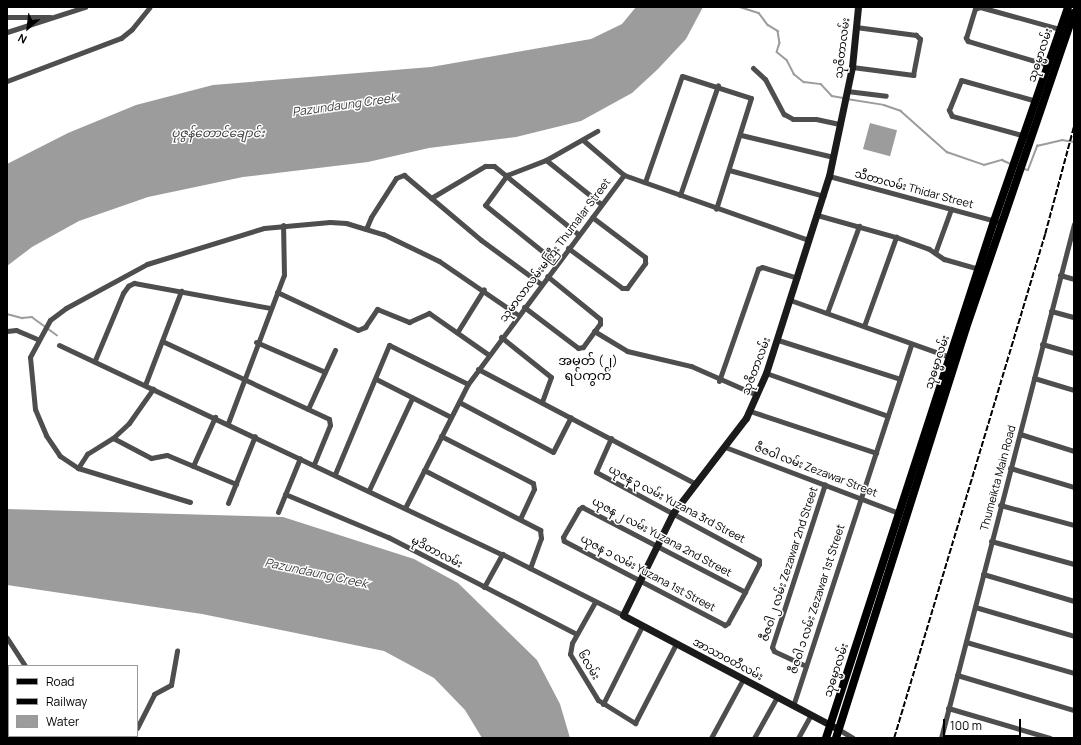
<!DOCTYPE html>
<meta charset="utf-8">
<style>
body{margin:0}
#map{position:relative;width:1081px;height:745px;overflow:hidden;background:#fff;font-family:Manrope,"Noto Sans Myanmar",sans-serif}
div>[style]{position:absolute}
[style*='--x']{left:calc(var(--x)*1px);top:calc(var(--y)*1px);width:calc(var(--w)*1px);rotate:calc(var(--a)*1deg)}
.water>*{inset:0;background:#9c9c9c;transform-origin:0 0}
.stream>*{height:1.5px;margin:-0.75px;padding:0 0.75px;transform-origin:0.75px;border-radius:0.75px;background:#9c9c9c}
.minor>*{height:5px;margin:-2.5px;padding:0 2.5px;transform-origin:2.5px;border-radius:2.5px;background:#4e4e4e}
.secondary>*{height:7px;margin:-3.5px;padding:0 3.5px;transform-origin:3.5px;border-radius:3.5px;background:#1b1b1b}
.primary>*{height:8px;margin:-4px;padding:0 4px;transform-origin:4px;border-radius:4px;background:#000}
.rail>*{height:1.5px;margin-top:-0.75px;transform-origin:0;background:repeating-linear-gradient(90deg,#000 0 6px,transparent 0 8px)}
span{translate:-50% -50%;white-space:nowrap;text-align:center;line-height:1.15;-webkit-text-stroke:3px #fff;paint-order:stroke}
.street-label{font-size:11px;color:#000}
.water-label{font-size:12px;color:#3d3d3d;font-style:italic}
.quarter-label{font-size:13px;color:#000}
.frame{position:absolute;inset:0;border:8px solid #000;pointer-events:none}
.legend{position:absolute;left:8px;top:665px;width:130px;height:72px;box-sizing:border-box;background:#fff;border:1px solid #999;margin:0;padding:5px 7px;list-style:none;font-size:12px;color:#000}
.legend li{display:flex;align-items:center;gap:8px;height:20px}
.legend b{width:20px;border:1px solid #999}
.north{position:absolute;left:8px;top:8px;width:40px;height:40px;-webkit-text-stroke:3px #fff;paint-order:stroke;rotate:208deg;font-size:11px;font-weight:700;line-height:16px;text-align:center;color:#000}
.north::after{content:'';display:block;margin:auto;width:14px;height:18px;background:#000;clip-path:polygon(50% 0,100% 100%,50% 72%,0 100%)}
.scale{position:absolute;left:943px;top:719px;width:78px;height:18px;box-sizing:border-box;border:2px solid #000;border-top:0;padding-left:5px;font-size:12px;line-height:14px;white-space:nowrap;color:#000;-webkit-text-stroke:3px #fff;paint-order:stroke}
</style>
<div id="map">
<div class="water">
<i style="clip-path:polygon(636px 7px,703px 7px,686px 39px,658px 69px,632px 93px,581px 121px,516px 137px,429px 148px,368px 162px,243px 177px,148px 197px,79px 221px,32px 247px,7px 266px,7px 164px,68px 133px,136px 105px,213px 85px,431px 67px,591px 39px,622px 24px)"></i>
<i style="left:870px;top:123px;width:28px;height:27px;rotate:15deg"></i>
<i style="clip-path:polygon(7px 509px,283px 517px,414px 559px,458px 583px,537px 660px,560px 704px,570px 738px,482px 738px,465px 710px,434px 678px,384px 651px,202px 614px,7px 585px)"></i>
</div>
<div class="stream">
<i style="--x:740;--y:7;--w:20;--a:18"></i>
<i style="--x:759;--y:13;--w:15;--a:53"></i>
<i style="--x:768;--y:25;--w:12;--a:31"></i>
<i style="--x:778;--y:31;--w:12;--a:81"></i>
<i style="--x:780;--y:43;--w:9;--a:108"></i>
<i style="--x:777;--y:52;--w:13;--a:39"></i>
<i style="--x:787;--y:60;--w:16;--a:63"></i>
<i style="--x:794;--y:74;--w:13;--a:39"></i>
<i style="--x:804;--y:82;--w:17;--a:7"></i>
<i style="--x:821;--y:84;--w:16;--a:47"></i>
<i style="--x:832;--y:96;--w:11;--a:10"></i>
<i style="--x:847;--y:99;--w:37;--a:9"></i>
<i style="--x:884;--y:105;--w:18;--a:19"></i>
<i style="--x:901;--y:111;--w:62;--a:41.7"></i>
<i style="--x:947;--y:152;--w:39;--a:19"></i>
<i style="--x:984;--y:165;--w:19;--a:-16"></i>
<i style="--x:1002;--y:160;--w:10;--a:24"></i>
<i style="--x:1024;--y:169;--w:4;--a:14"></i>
<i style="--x:1028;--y:170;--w:26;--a:-69"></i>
<i style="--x:1037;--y:146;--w:26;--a:-13"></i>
<i style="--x:1062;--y:140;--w:12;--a:9"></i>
<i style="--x:7;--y:314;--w:16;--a:15"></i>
<i style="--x:22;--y:318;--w:10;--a:-6"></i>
<i style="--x:32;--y:317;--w:31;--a:36"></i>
</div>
<div class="minor">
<i style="--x:7;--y:17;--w:43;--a:0"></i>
<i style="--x:7;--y:32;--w:82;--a:-17.8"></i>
<i style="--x:1048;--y:65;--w:84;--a:-163.3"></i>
<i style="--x:968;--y:41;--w:4;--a:-124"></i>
<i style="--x:966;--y:38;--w:30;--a:-73"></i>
<i style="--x:975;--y:9;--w:5;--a:-22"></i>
<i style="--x:980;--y:7;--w:83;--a:15.4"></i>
<i style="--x:852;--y:67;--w:62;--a:7.5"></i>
<i style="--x:913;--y:75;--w:37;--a:-79"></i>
<i style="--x:920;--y:39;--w:6;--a:-135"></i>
<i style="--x:916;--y:35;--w:61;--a:-172.4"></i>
<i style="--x:753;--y:68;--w:16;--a:43"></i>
<i style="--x:765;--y:79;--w:40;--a:62"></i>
<i style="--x:784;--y:114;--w:10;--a:29"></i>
<i style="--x:793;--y:119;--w:23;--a:0"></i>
<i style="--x:816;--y:119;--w:25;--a:12"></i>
<i style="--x:7;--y:81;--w:122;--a:-20.7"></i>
<i style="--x:121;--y:38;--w:14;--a:-39"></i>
<i style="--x:132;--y:29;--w:28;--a:-51"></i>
<i style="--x:847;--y:91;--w:39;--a:7"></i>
<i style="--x:741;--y:135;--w:95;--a:13.4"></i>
<i style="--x:1025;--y:136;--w:76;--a:-164.7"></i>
<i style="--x:952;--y:116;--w:7;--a:-117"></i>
<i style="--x:949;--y:110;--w:32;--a:-68"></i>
<i style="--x:961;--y:80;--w:78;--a:15.6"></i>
<i style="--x:583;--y:140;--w:54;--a:40.5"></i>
<i style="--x:546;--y:160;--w:70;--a:38.7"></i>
<i style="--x:729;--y:170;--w:98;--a:15.3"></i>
<i style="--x:507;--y:175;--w:37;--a:126"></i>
<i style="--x:485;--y:205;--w:92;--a:38.9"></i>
<i style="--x:507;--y:175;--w:42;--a:-21"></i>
<i style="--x:546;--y:160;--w:59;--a:-29.6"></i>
<i style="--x:829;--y:176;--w:173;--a:15.1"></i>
<i style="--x:645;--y:182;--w:112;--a:-70.8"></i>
<i style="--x:682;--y:76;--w:72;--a:17.7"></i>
<i style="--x:751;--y:98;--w:116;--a:107.5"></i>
<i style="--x:680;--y:195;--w:116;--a:-70.9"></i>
<i style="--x:431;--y:198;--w:63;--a:-30.7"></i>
<i style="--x:485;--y:166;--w:9;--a:0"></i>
<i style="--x:494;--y:166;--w:108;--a:39"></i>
<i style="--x:817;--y:215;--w:82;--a:15.6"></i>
<i style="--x:896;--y:237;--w:35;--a:20"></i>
<i style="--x:929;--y:249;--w:18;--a:34"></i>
<i style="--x:944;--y:259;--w:36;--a:16"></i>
<i style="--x:366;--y:229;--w:13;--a:-67"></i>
<i style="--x:371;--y:217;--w:46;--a:-57.3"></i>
<i style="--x:396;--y:178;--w:9;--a:-21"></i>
<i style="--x:404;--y:175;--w:101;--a:40.2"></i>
<i style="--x:481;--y:240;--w:74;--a:36.3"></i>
<i style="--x:568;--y:248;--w:67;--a:36.5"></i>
<i style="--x:622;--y:288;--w:5;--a:0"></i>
<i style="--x:627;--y:288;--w:31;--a:-54"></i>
<i style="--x:645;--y:263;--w:6;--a:-90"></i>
<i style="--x:645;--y:257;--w:66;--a:-143"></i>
<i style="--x:935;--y:253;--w:47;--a:-70"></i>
<i style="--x:1060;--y:275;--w:15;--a:16"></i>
<i style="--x:277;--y:292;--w:89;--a:25.1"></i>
<i style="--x:358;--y:330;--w:8;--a:-23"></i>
<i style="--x:365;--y:327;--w:22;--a:-56"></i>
<i style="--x:377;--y:309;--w:35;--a:22"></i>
<i style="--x:409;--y:322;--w:22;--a:-24"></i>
<i style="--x:429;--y:313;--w:73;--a:35"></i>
<i style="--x:790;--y:300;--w:170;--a:19.6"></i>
<i style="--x:524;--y:307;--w:68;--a:37.2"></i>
<i style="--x:578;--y:348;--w:5;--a:-11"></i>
<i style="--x:583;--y:347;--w:29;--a:-54"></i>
<i style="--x:600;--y:324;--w:5;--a:-90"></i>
<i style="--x:600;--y:319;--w:68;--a:-140.9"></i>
<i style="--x:1051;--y:311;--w:24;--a:15"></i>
<i style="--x:827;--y:313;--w:93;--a:-69.8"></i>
<i style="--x:864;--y:326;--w:95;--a:-70.2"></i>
<i style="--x:7;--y:331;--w:9;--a:-6"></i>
<i style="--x:16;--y:330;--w:25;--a:23"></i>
<i style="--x:458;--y:331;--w:49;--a:-58.2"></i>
<i style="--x:594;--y:331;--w:39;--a:31"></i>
<i style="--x:627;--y:351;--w:66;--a:13.2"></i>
<i style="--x:691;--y:366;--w:72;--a:23.7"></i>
<i style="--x:501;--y:337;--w:64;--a:38.7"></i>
<i style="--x:551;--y:377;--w:27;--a:110"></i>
<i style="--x:778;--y:340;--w:128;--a:17.7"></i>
<i style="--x:162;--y:341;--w:184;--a:25"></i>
<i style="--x:329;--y:419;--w:6;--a:81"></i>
<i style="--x:330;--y:425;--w:42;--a:112.3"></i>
<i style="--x:256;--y:342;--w:75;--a:23.5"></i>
<i style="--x:1042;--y:344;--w:33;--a:16"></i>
<i style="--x:59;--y:345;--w:490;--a:25.3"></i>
<i style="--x:502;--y:554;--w:136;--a:26.8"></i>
<i style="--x:95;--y:360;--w:73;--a:-67.3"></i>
<i style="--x:123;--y:293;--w:9;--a:-54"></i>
<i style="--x:128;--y:286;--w:7;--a:-27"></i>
<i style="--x:134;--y:283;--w:138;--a:10.4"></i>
<i style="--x:478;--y:369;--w:244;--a:27.8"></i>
<i style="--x:766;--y:373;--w:129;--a:19.4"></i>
<i style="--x:1034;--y:378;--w:42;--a:16.7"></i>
<i style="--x:376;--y:379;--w:84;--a:26.9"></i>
<i style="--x:719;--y:381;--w:119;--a:-70.8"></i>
<i style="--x:758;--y:269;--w:4;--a:-27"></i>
<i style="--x:762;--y:267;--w:37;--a:17"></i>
<i style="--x:145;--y:385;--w:101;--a:-69"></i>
<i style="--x:459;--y:402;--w:106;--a:28"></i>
<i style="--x:553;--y:452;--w:39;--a:-63"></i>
<i style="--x:308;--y:409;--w:65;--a:-65.4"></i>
<i style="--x:750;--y:411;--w:133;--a:18.4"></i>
<i style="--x:228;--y:423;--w:158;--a:-69.3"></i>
<i style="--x:284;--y:275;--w:50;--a:-91.1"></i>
<i style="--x:1020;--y:434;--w:57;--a:17.5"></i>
<i style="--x:441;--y:436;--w:103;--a:27.1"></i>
<i style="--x:533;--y:483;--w:6;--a:81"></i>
<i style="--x:534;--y:489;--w:33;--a:115"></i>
<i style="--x:113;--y:438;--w:43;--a:27.8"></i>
<i style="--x:151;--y:458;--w:16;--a:-11"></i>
<i style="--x:167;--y:455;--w:75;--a:22.8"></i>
<i style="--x:611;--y:438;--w:37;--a:114"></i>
<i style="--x:596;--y:472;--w:185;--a:28.4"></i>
<i style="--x:759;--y:560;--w:4;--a:90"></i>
<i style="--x:759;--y:564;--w:31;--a:117"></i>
<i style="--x:745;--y:592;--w:35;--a:119"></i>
<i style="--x:728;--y:623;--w:4;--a:146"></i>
<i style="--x:725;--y:625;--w:182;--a:-152.4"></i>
<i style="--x:564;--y:541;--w:4;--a:-104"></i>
<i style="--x:563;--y:537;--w:32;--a:-60"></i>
<i style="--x:579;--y:509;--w:4;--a:-34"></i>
<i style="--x:582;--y:507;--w:184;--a:27.5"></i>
<i style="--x:725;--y:447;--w:186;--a:20.8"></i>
<i style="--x:193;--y:466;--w:54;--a:-65.8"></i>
<i style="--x:78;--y:468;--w:17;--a:-57"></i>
<i style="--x:87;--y:454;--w:31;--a:-32"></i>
<i style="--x:113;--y:438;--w:22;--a:-43"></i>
<i style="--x:129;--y:423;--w:42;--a:-54.8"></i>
<i style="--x:1010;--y:468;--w:67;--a:16.5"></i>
<i style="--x:424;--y:470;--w:131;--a:27.3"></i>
<i style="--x:540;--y:530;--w:8;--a:83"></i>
<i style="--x:541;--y:538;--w:32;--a:110"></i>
<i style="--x:335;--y:474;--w:140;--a:-67.3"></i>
<i style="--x:389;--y:345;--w:88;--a:26.3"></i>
<i style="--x:369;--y:490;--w:102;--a:-64.9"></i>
<i style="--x:285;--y:494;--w:112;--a:22.7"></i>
<i style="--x:388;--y:537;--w:212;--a:27.2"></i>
<i style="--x:190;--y:502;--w:117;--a:-163.1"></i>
<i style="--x:78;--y:468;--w:22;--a:-146"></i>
<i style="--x:60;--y:456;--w:25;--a:-124"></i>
<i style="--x:46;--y:435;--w:28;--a:-113"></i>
<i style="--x:35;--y:409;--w:52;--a:-95.5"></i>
<i style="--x:30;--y:357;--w:42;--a:-61.6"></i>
<i style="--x:50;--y:320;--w:20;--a:-37"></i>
<i style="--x:66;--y:308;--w:92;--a:-28.5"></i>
<i style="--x:147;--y:264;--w:122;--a:-17.1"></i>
<i style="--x:264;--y:228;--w:66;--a:-5.2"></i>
<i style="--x:330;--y:222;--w:16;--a:4"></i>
<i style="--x:346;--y:223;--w:39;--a:17"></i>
<i style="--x:383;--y:234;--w:62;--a:25.7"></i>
<i style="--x:439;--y:261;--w:96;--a:34.4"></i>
<i style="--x:228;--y:503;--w:72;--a:-68.1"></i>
<i style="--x:1000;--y:505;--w:77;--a:15.1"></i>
<i style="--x:405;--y:508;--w:139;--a:-63.1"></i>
<i style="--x:468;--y:384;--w:261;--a:-53.3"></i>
<i style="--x:624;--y:175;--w:196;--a:19.4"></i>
<i style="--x:278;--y:512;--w:58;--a:-67.8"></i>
<i style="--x:991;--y:541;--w:86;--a:15.5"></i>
<i style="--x:983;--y:574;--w:95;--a:16.5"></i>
<i style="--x:484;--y:587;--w:38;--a:-61"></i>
<i style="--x:595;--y:602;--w:47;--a:119.3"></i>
<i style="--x:572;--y:643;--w:11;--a:100"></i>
<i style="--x:570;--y:654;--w:54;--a:58.7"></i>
<i style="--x:598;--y:700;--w:44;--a:31.9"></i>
<i style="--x:635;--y:723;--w:89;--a:-62.6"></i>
<i style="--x:975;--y:607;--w:103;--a:16.3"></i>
<i style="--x:7;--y:638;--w:33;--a:57"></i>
<i style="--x:966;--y:642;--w:112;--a:16"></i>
<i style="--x:806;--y:666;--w:35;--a:-155"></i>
<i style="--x:774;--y:651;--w:4;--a:-117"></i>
<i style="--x:772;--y:647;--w:171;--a:-72"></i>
<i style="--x:957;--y:675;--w:122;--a:16.7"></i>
<i style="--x:603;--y:704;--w:87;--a:-63.4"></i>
<i style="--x:793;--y:706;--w:381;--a:-71.9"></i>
<i style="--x:948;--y:708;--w:106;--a:16.4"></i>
<i style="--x:137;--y:728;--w:38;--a:-63"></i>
<i style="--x:154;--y:694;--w:19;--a:-28"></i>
<i style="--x:171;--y:685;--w:35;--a:-80"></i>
<i style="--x:838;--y:729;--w:17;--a:31"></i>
<i style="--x:88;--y:736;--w:4;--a:34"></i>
<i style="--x:132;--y:738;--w:2;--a:-63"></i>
<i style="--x:711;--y:738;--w:67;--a:-61.5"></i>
<i style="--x:754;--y:738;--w:47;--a:-60.7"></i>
<i style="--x:798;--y:738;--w:26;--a:-61"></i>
<i style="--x:941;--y:738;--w:531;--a:-75.49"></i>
</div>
<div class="secondary">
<i style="--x:838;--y:729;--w:243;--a:-152.1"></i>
<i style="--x:623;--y:615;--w:114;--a:-63.9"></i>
<i style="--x:673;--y:513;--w:120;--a:-52.5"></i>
<i style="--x:746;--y:418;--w:49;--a:-66"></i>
<i style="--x:766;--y:373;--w:207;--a:-72.3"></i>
<i style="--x:829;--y:176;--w:111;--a:-78.1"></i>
<i style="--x:852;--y:67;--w:60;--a:-84.3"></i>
</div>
<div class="primary">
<i style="--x:826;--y:738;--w:544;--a:-72"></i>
<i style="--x:994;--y:221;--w:226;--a:-70.9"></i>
<i style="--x:836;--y:738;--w:430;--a:-72.4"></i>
<i style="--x:966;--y:328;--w:333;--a:-71.1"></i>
</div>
<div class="rail">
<i style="--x:894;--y:738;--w:526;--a:-73.32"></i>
<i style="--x:1045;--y:234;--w:112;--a:-75"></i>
</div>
<div class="street-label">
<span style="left:842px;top:48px;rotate:-83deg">သုဇိတာလမ်း</span>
<span style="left:1040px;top:55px;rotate:-72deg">သုဓမ္မာလမ်း</span>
<span style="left:914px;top:189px;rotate:15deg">သီတာလမ်း Thidar Street</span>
<span style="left:555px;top:250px;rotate:-53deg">သုမာလာလမ်းမကြီး Thumalar Street</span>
<span style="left:937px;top:362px;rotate:-72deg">သုဓမ္မာလမ်း</span>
<span style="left:756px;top:366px;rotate:-69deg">သုဇိတာလမ်း</span>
<span style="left:816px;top:470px;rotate:21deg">ဇီဇဝါ လမ်း Zezawar Street</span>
<span style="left:998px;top:478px;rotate:-75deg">Thumeikta Main Road</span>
<span style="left:677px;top:504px;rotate:28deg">ယုဇန ၃ လမ်း Yuzana 3rd Street</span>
<span style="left:662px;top:537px;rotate:28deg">ယုဇန ၂ လမ်း Yuzana 2nd Street</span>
<span style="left:437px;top:552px;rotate:27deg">မုဒိတာလမ်း</span>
<span style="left:789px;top:564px;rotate:-72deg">ဇီဇဝါ ၂ လမ်း Zezawar 2nd Street</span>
<span style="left:648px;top:573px;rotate:28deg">ယုဇန ၁ လမ်း Yuzana 1st Street</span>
<span style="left:817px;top:599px;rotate:-72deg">ဇီဇဝါ ၁ လမ်း Zezawar 1st Street</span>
<span style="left:728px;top:659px;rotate:28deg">အာသာဝတီလမ်း</span>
<span style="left:589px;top:665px;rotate:59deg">၆လမ်း</span>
<span style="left:836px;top:670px;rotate:-72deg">သုဓမ္မာလမ်း</span>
</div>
<div class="water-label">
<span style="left:344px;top:105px;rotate:-8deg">Pazundaung Creek</span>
<span style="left:218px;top:133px">ပုဇွန်တောင်ချောင်း</span>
<span style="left:316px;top:573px;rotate:12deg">Pazundaung Creek</span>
</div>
<div class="quarter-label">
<span style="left:588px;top:368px">အမှတ် (၂)<br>ရပ်ကွက်</span>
</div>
<div class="frame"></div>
<ul class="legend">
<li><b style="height:5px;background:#000"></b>Road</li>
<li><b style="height:5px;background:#000"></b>Railway</li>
<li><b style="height:11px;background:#9c9c9c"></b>Water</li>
</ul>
<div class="north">N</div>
<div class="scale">100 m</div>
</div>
